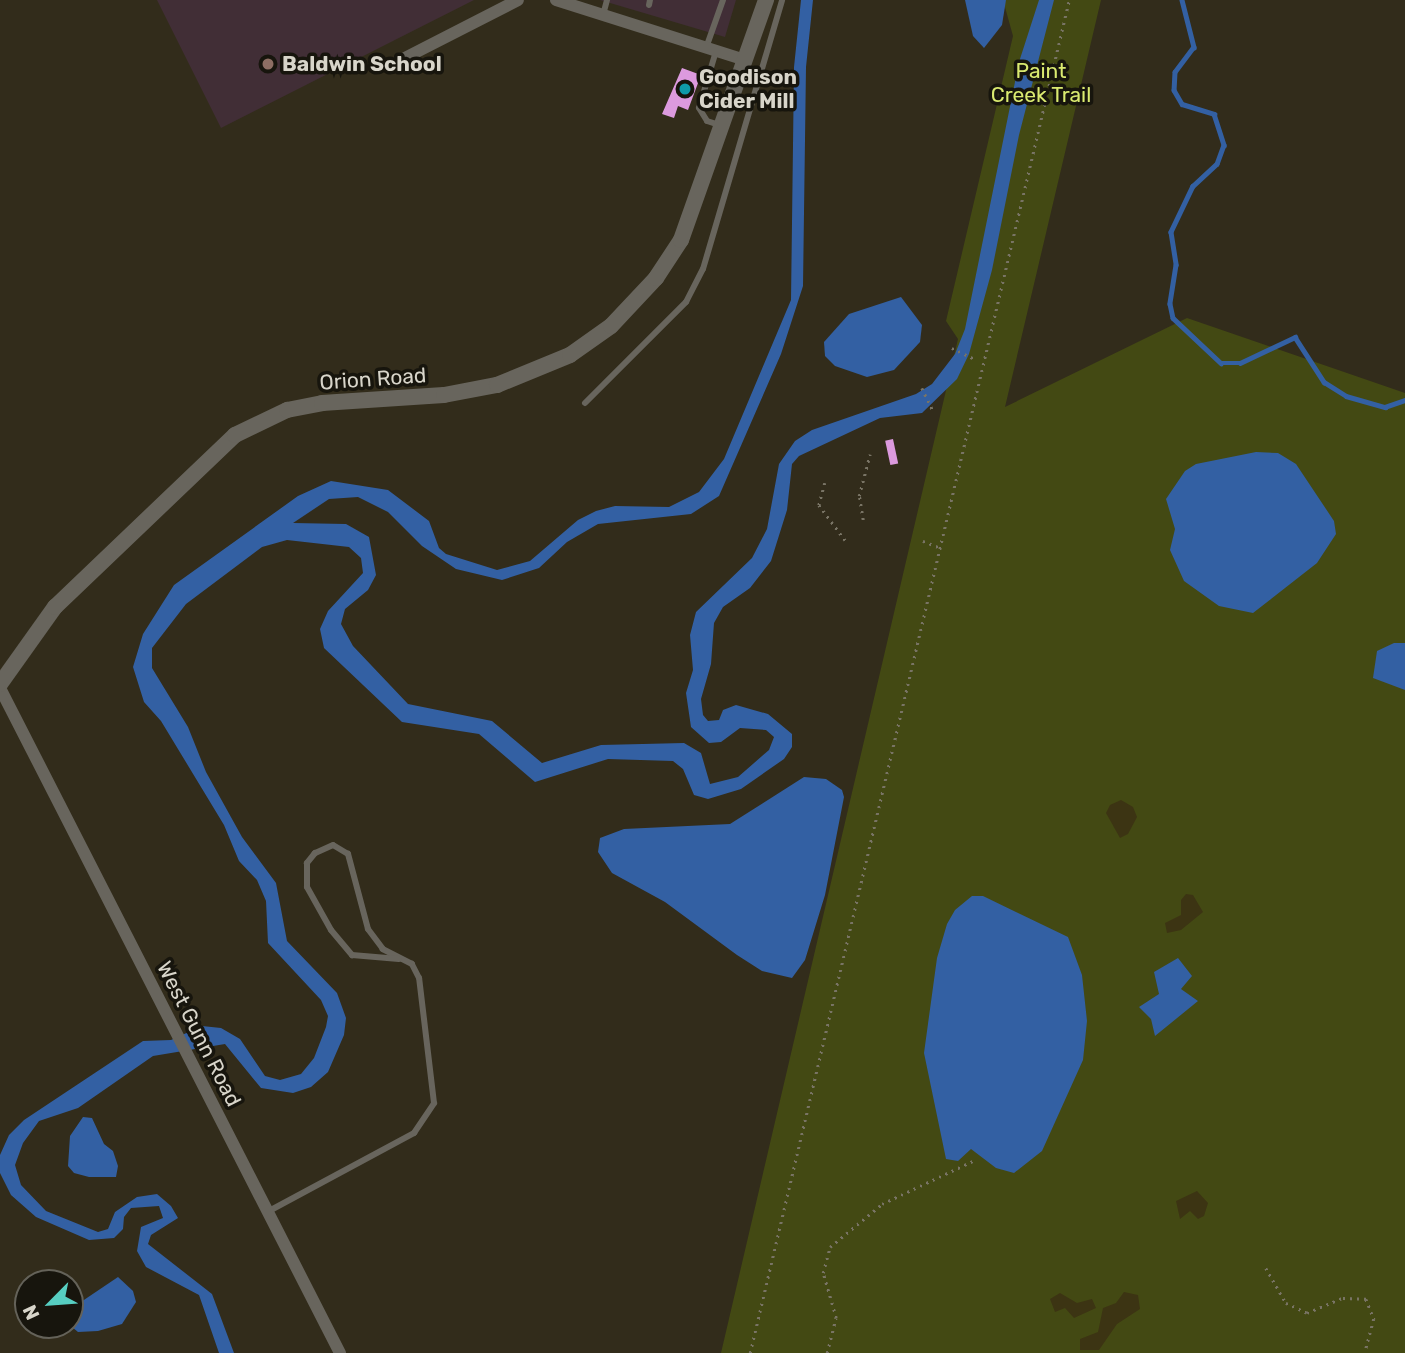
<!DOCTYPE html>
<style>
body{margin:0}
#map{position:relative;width:1405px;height:1353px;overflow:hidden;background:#322c1b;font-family:Rubik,sans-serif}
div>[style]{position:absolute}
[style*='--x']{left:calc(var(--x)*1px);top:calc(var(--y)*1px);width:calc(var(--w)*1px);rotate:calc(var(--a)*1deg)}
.education>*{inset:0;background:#412e36}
.green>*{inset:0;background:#434913}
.sand>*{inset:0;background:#3c3413}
.water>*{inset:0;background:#3360a3}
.stream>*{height:4.5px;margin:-2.25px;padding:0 2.25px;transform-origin:2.25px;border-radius:2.25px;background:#3360a3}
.building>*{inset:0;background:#dc9ade;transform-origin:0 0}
.path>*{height:2.5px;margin-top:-1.25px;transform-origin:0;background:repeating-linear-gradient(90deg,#797465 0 2px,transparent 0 7px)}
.service>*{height:6px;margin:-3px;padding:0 3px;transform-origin:3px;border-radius:3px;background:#68655d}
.minor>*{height:12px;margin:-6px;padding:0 6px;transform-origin:6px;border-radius:6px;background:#68655d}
.tertiary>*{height:16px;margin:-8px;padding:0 8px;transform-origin:8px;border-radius:8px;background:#68655d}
.dots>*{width:19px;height:19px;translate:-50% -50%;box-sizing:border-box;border:4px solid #17150d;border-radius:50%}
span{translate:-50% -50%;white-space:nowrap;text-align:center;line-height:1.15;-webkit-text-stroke:7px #17150d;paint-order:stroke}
.poi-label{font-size:21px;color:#d8d5ca;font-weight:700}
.left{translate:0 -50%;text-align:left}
.park-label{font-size:21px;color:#daea70}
.street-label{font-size:21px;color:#d8d5ca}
.north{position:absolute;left:14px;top:1269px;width:70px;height:70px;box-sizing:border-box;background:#17150d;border:2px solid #646259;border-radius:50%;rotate:245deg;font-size:19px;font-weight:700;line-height:28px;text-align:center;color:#d8d5ca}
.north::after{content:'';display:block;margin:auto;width:24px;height:32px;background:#57cec1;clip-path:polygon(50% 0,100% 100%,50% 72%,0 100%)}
</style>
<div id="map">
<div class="education">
<i style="clip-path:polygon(157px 0,474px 0,221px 128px)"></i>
<i style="clip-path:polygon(600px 0,736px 0,725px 37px)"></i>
</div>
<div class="green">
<i style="clip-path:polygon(1003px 0,1101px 0,1005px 407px,1187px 318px,1405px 393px,1405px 1353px,721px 1353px,958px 339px,946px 321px,1013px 36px)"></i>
</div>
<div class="sand">
<i style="clip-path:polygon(1121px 800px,1133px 807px,1137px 817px,1128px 834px,1120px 838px,1106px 813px,1110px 805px)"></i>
<i style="clip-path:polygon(1186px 894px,1193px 895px,1203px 912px,1181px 930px,1167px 933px,1165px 923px,1181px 915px,1181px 900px)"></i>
<i style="clip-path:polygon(1197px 1191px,1208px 1203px,1204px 1216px,1198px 1219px,1190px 1211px,1180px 1219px,1176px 1201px)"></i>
<i style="clip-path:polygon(1124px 1292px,1138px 1295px,1140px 1309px,1117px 1324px,1099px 1350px,1080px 1350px,1080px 1339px,1098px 1332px,1103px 1308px,1116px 1303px)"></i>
<i style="clip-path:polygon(1060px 1293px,1077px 1303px,1092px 1299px,1096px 1308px,1074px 1318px,1065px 1308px,1055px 1312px,1050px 1299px)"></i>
</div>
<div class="water">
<i style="clip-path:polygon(801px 0,813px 0,806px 67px,803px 286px,781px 354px,719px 496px,691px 514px,598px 524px,567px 542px,539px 568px,502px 580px,456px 569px,422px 546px,388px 512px,358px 497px,329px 499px,293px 523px,346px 524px,369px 537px,376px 575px,368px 590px,345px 609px,341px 624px,353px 646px,408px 704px,492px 721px,542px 763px,601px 745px,684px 743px,701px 753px,710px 784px,738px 777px,769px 750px,774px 737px,766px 730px,740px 728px,721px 742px,709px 743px,691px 727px,686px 693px,693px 670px,690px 635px,696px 612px,752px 558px,767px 529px,779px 464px,795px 441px,812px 430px,916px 394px,932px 384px,955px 354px,965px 329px,1019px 62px,1039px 0,1054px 0,1019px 135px,992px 270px,969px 354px,957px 379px,922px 413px,880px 418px,799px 456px,792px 464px,787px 510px,771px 561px,750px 588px,723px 607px,714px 623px,711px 664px,701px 699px,703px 715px,708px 721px,719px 720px,723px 710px,736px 705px,768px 714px,792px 734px,792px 747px,784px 759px,741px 789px,708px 799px,694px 795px,683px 769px,673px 761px,608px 759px,535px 782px,479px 734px,402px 722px,324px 648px,320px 629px,328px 611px,363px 573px,361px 558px,349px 547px,287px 540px,262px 547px,186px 604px,152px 648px,152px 668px,188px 727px,206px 772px,242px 837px,276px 883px,287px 941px,337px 993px,346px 1018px,344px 1035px,328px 1072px,311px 1087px,293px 1093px,261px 1088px,225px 1044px,153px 1056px,78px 1108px,39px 1121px,23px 1143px,15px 1165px,21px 1185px,46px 1211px,98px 1232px,108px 1229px,115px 1212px,137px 1197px,157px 1194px,171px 1206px,178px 1218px,151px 1235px,148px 1244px,212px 1294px,234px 1353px,219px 1353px,199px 1295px,146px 1267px,137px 1251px,141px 1227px,163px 1218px,159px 1206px,131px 1208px,124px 1217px,123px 1229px,114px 1238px,89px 1240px,36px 1217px,11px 1195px,0 1173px,0 1155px,9px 1135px,24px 1120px,143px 1041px,171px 1040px,202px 1026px,221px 1028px,240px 1039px,265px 1076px,280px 1080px,301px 1074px,314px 1058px,326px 1027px,328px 1016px,321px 1000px,268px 943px,266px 901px,257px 880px,239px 861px,224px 825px,161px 721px,144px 702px,133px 667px,143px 634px,174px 585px,298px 496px,331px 481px,388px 490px,429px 521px,439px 548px,446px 554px,497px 570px,530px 561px,578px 520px,596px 511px,615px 506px,669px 507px,699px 492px,724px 459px,791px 300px,794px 67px)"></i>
<i style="clip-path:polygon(965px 0,1006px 0,1002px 25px,984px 48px,973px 36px)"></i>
<i style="clip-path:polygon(901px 297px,922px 325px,920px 342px,894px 370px,867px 377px,835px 366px,825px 356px,824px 342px,849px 314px)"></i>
<i style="clip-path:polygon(1256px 452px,1278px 453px,1296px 464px,1334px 521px,1336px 534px,1317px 563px,1253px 613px,1219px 606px,1184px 581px,1170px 550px,1175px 529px,1166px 499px,1185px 471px,1196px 464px)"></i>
<i style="clip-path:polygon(1394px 643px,1405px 643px,1405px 690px,1373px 678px,1377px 651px)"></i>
<i style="clip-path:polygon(804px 777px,826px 779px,842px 790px,844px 797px,825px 895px,805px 960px,792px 978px,762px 971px,737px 955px,665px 902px,612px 873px,598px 852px,600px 838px,624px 829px,730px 824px)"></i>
<i style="clip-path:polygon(972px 896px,983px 896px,1068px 937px,1082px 975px,1087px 1021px,1083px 1060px,1042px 1151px,1014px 1173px,996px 1168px,971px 1149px,958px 1161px,946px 1159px,924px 1053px,937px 958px,947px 924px,955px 910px)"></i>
<i style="clip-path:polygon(1178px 958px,1192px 976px,1181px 989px,1198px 1001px,1155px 1036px,1151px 1019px,1139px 1007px,1159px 994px,1154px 972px)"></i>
<i style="clip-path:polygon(83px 1117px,92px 1118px,104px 1144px,113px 1151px,118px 1166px,116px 1177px,89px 1177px,74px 1173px,68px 1166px,70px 1136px)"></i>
<i style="clip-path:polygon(118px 1277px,133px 1291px,136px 1302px,122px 1324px,98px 1331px,78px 1332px,72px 1327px,72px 1308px)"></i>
</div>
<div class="stream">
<i style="--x:1182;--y:0;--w:49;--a:75.7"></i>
<i style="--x:1194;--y:47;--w:31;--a:127"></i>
<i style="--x:1175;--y:72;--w:18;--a:93"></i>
<i style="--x:1174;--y:90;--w:16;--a:60"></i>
<i style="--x:1182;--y:104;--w:34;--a:17"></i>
<i style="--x:1214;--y:114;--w:33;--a:72"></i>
<i style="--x:1224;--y:145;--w:20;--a:110"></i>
<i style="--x:1217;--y:164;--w:33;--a:137"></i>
<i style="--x:1193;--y:186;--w:51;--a:115.6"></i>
<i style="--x:1171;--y:232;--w:33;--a:81"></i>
<i style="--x:1176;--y:265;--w:39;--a:99"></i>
<i style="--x:1170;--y:304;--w:14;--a:78"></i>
<i style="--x:1173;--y:318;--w:66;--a:43.2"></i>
<i style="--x:1221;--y:363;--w:19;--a:0"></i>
<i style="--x:1240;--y:363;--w:61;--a:-25.3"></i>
<i style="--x:1295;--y:337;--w:54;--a:57.2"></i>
<i style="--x:1324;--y:382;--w:26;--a:32"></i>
<i style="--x:1346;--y:396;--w:41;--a:15.8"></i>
<i style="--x:1385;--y:407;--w:21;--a:-19"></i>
</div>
<div class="building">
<i style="clip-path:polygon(682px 68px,701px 75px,688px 110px,678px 106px,674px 118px,662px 114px)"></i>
<i style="left:893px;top:439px;width:25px;height:8px;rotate:78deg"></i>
</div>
<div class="path">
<i style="--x:952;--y:348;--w:25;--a:26"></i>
<i style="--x:922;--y:388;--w:25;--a:64"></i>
<i style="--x:825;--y:483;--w:23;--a:105"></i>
<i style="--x:819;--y:505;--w:44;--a:53.4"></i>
<i style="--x:863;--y:520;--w:24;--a:-99"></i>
<i style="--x:859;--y:496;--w:43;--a:-75.3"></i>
<i style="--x:923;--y:541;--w:18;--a:22"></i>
<i style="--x:1266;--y:1268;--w:40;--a:60.3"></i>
<i style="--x:1286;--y:1303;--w:23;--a:25"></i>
<i style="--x:1307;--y:1313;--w:39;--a:-23"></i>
<i style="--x:1343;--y:1298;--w:23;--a:2"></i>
<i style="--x:1366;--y:1299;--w:22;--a:68"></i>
<i style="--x:1374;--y:1319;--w:35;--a:105"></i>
<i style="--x:750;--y:1353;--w:1390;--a:-76.73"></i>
<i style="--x:827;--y:1353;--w:36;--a:-76"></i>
<i style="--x:836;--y:1318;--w:47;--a:-106.1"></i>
<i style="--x:823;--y:1273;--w:27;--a:-75"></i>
<i style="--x:830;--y:1247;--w:67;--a:-39.6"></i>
<i style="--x:882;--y:1204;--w:103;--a:-25.3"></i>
</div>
<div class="service">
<i style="--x:649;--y:5;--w:5;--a:-79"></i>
<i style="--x:603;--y:15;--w:16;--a:-75"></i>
<i style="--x:706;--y:48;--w:51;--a:-70.5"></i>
<i style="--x:716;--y:51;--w:59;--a:106.6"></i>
<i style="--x:699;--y:108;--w:15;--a:58"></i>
<i style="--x:707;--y:121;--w:16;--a:18"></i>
<i style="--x:585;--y:403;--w:143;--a:-45"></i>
<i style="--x:686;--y:302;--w:37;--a:-63"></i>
<i style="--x:703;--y:269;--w:280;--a:-73.6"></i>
<i style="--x:269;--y:1211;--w:165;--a:-28.3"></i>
<i style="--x:414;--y:1133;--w:36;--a:-56"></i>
<i style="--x:434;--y:1103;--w:126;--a:-96.8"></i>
<i style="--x:419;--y:978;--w:16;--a:-117"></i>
<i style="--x:412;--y:964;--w:33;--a:-153"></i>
<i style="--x:383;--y:949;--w:25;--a:-127"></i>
<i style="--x:368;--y:929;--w:78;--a:-104.9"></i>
<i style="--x:348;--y:854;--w:17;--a:-149"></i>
<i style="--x:333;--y:845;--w:20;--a:156"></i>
<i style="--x:315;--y:853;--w:13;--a:129"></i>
<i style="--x:307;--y:863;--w:24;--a:90"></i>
<i style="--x:307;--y:887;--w:49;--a:60.8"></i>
<i style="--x:331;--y:930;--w:33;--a:50"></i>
<i style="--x:352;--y:955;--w:47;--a:4.9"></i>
</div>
<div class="minor">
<i style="--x:556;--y:0;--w:198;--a:17.6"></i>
<i style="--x:395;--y:63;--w:138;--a:-27.1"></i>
<i style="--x:0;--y:688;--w:747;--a:62.92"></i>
</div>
<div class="tertiary">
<i style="--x:0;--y:684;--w:95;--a:-54.5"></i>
<i style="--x:55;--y:607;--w:249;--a:-43.7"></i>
<i style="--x:235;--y:435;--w:58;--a:-25.7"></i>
<i style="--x:287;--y:410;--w:36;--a:-11"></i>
<i style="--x:322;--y:403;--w:122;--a:-3.8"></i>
<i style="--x:444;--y:395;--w:54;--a:-10.7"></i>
<i style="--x:497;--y:385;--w:79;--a:-22.3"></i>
<i style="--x:570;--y:355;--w:50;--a:-35.3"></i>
<i style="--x:611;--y:326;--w:66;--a:-46.8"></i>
<i style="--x:656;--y:278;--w:45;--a:-56.7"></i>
<i style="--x:681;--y:240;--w:255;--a:-70.5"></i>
</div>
<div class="dots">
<i style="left:268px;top:64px;background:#8d6e63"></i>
<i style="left:685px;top:89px;background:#0f9aa8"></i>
</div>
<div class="poi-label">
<span class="left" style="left:282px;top:64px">Baldwin School</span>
<span class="left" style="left:699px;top:89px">Goodison<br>Cider Mill</span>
</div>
<div class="park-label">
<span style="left:1041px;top:83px">Paint<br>Creek Trail</span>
</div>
<div class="street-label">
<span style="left:373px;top:379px;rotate:-4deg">Orion Road</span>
<span style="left:199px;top:1034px;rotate:63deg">West Gunn Road</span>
</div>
<div class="north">N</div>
</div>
